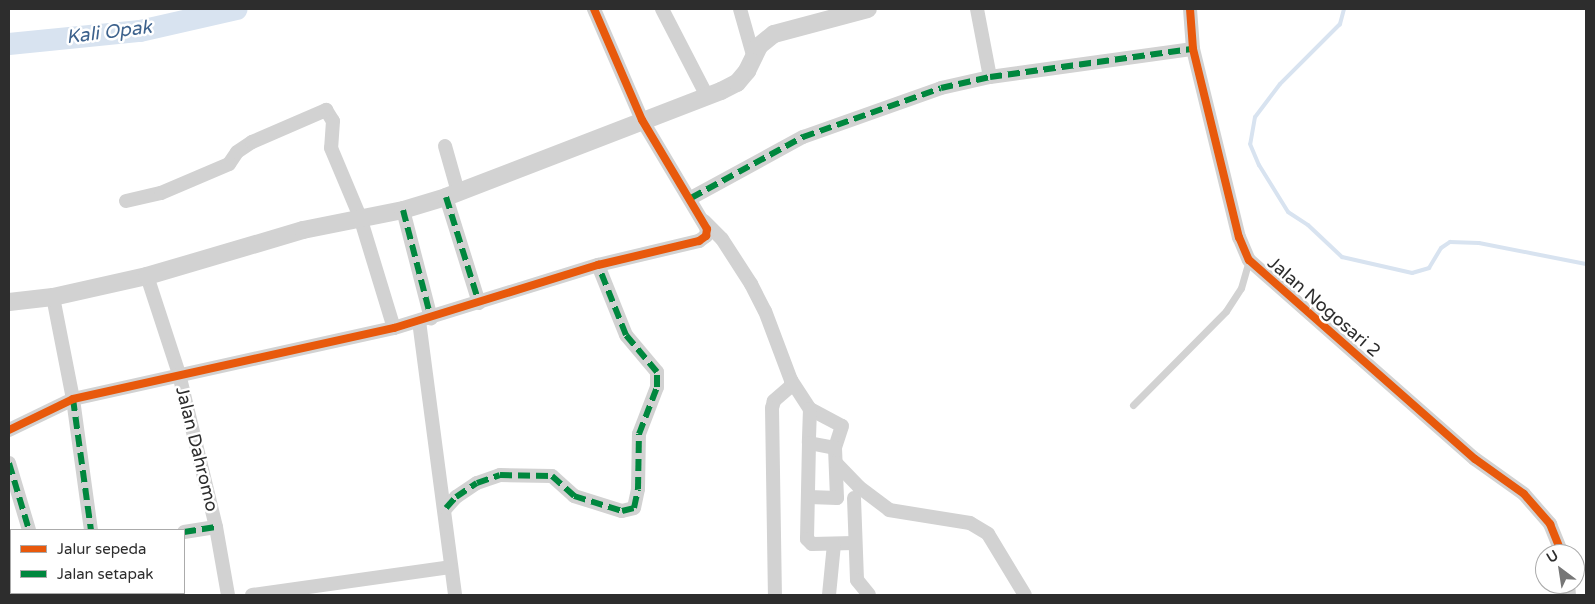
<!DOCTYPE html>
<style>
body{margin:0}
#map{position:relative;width:1595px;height:604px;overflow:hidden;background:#fff;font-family:"Varela Round",sans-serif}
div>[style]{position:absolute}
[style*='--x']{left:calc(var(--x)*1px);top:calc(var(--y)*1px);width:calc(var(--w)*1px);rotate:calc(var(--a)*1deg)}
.stream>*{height:4px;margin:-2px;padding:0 2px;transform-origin:2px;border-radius:2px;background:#d8e3f0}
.river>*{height:22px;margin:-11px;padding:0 11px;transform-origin:11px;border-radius:11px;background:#d8e3f0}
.service>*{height:7px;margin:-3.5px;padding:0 3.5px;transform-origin:3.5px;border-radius:3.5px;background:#d2d2d2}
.minor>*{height:14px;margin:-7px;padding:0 7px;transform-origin:7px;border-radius:7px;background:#d2d2d2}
.tertiary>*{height:18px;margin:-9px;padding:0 9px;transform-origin:9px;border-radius:9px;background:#d2d2d2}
.quiet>*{height:6px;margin-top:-3px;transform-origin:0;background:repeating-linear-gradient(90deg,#00873e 0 12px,transparent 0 18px)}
.cycleway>*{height:8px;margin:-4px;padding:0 4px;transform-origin:4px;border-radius:4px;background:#e8590c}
span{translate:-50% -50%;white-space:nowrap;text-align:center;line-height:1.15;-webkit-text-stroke:5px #fff;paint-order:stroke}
.street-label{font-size:18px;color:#2d2d2d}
.water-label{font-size:19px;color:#3d628d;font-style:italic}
.frame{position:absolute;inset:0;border:10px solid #2d2d2d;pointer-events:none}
.legend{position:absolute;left:10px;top:529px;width:175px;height:65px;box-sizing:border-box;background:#fff;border:1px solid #ababab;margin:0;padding:6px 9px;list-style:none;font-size:15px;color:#2d2d2d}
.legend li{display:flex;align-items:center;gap:10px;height:25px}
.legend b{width:25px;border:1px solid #ababab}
.north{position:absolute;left:1535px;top:544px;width:50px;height:50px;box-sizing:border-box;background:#fff;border:1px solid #ababab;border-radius:50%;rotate:329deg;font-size:14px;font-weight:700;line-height:20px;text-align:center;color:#2d2d2d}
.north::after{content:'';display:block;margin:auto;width:18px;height:22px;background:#767676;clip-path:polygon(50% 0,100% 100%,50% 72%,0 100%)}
</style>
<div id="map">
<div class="stream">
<i style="--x:1344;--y:9;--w:16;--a:105"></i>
<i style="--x:1340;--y:24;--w:85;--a:135"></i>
<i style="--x:1280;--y:84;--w:41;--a:127.1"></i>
<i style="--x:1255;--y:117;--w:27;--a:100"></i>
<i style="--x:1250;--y:144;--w:23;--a:67"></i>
<i style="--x:1259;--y:165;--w:55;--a:58.3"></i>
<i style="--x:1288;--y:212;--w:24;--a:33"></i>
<i style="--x:1308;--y:225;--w:47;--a:43.3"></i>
<i style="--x:1342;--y:257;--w:72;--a:12.9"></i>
<i style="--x:1412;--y:273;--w:18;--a:-16"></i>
<i style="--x:1429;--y:268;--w:23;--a:-59"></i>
<i style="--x:1441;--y:248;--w:11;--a:-34"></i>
<i style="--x:1450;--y:242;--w:29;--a:2"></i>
<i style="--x:1479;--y:243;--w:109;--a:11.1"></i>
</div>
<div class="river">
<i style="--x:9;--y:44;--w:132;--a:-5.7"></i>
<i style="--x:140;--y:31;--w:99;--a:-12.8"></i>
</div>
<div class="service">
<i style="--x:1133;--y:405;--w:132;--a:-45.3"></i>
<i style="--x:1226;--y:311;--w:27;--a:-57"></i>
<i style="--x:1241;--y:288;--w:29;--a:-74"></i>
</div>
<div class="minor">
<i style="--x:662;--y:9;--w:98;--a:62.7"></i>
<i style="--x:740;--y:9;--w:48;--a:74.2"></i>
<i style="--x:977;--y:9;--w:69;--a:79.2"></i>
<i style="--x:1190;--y:9;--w:40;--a:85.7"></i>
<i style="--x:1193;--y:49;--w:194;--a:76.3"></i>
<i style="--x:1239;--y:237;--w:25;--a:67"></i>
<i style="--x:1249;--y:260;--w:301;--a:41.4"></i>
<i style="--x:1475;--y:459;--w:60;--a:35.5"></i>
<i style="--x:1524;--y:494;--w:40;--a:49"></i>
<i style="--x:1550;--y:524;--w:32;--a:68"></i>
<i style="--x:445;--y:146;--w:48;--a:74.2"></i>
<i style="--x:446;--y:197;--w:111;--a:72.7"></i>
<i style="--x:691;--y:198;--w:128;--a:-28.6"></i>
<i style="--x:803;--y:137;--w:146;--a:-19.5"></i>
<i style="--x:941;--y:88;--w:50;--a:-12.7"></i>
<i style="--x:990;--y:77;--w:205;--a:-7.9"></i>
<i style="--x:126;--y:201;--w:36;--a:-13"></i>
<i style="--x:161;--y:193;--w:74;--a:-23.1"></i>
<i style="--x:229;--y:164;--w:14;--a:-56"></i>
<i style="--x:237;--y:152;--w:18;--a:-34"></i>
<i style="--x:252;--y:142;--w:81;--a:-23.4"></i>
<i style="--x:326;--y:110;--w:13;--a:58"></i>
<i style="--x:333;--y:121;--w:27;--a:94"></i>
<i style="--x:331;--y:148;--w:75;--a:67.2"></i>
<i style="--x:360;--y:217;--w:116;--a:73"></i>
<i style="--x:403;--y:210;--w:112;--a:75.5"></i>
<i style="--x:704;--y:221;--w:25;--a:45"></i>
<i style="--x:722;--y:239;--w:54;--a:57.2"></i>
<i style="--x:751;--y:284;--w:30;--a:63"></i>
<i style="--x:765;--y:311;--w:74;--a:69.4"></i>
<i style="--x:791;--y:380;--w:6;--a:90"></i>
<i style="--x:791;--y:386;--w:23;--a:139"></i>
<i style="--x:774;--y:401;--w:7;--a:106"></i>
<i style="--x:772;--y:408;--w:187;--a:89.1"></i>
<i style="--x:147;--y:276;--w:103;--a:71.9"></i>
<i style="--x:179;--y:374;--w:157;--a:76.4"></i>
<i style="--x:216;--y:527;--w:69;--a:80"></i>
<i style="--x:53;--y:297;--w:104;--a:78.9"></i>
<i style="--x:73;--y:399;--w:132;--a:82.2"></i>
<i style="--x:419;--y:321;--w:276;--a:82.5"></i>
<i style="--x:791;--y:380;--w:35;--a:57"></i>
<i style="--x:810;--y:409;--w:36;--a:28"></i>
<i style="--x:842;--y:426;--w:23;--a:108"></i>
<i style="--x:835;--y:448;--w:50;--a:87.7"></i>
<i style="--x:837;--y:498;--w:28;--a:-178"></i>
<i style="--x:810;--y:409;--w:34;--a:92"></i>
<i style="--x:809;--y:443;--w:26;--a:11"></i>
<i style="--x:9;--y:430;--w:71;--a:-25.8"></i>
<i style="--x:73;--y:399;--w:329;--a:-12.5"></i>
<i style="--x:394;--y:328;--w:214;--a:-17.2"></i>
<i style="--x:598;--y:265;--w:104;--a:-13.4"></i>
<i style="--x:699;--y:241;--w:9;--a:-36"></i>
<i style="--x:706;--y:236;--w:7;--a:-82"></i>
<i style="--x:707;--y:229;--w:127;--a:-120.8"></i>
<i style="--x:642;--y:120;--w:121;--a:-113.4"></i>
<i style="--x:809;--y:443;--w:96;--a:91.2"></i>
<i style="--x:807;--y:539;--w:7;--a:45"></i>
<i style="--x:812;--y:544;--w:42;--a:-1.4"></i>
<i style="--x:9;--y:463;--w:70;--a:73.4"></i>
<i style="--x:836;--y:463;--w:33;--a:46"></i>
<i style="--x:859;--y:487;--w:38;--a:37"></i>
<i style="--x:889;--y:510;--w:82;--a:9.1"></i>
<i style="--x:970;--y:523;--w:21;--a:31"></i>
<i style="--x:988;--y:534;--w:71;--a:58.8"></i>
<i style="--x:854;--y:498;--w:82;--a:87.9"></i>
<i style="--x:857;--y:580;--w:19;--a:51"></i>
<i style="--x:446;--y:508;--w:15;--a:-48"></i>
<i style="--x:456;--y:497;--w:25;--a:-34"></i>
<i style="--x:477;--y:483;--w:24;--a:-19"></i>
<i style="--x:500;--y:475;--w:52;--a:1.1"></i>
<i style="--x:552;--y:476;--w:30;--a:42"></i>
<i style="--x:574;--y:496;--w:50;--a:17.4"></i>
<i style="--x:622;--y:511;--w:12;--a:-14"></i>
<i style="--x:634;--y:508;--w:19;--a:-78"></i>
<i style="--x:638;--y:489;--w:55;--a:-89"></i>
<i style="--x:639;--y:434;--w:50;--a:-69"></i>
<i style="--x:657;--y:387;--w:15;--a:-90"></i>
<i style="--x:657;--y:372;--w:48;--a:-130"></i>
<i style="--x:626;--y:335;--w:75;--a:-111.8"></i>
<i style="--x:184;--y:532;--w:32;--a:-9"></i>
<i style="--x:1568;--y:584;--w:11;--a:85"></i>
<i style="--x:47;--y:593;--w:2;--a:63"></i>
<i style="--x:99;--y:593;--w:2;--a:90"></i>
<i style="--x:252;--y:595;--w:200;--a:-8"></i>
<i style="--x:829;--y:595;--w:51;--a:-84.4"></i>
</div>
<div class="tertiary">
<i style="--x:9;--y:302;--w:44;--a:-6.5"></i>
<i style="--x:53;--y:297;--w:96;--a:-12.6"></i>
<i style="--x:147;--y:276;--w:163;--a:-16.4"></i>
<i style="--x:303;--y:230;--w:102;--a:-11.3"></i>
<i style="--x:403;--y:210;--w:45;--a:-16.8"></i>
<i style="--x:446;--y:197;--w:295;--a:-21.1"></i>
<i style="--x:721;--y:91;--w:18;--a:-27"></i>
<i style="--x:737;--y:83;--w:16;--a:-50"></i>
<i style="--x:747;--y:71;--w:28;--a:-64"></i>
<i style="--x:759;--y:46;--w:19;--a:-39"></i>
<i style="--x:774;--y:34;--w:97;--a:-14.9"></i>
</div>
<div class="quiet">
<i style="--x:446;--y:197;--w:111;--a:72.7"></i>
<i style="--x:691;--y:198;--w:128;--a:-28.6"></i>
<i style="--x:803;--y:137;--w:146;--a:-19.5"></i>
<i style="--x:941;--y:88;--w:50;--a:-12.7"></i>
<i style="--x:990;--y:77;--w:205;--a:-7.9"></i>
<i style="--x:403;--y:210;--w:112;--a:75.5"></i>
<i style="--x:73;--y:399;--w:132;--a:82.2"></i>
<i style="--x:9;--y:463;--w:70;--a:73.4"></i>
<i style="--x:446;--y:508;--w:15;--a:-48"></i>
<i style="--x:456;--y:497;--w:25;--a:-34"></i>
<i style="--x:477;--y:483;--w:24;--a:-19"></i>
<i style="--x:500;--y:475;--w:52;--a:1.1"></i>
<i style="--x:552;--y:476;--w:30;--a:42"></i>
<i style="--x:574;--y:496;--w:50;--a:17.4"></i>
<i style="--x:622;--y:511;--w:12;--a:-14"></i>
<i style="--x:634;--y:508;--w:19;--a:-78"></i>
<i style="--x:638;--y:489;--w:55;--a:-89"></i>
<i style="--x:639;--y:434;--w:50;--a:-69"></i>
<i style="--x:657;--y:387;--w:15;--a:-90"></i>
<i style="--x:657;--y:372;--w:48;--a:-130"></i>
<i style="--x:626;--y:335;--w:75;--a:-111.8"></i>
<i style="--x:184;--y:532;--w:32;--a:-9"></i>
<i style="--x:47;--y:593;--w:2;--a:63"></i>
<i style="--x:99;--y:593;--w:2;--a:90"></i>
</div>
<div class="cycleway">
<i style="--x:1190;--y:9;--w:40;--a:85.7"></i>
<i style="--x:1193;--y:49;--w:194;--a:76.3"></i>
<i style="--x:1239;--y:237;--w:25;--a:67"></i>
<i style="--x:1249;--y:260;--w:301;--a:41.4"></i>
<i style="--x:1475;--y:459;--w:60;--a:35.5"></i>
<i style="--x:1524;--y:494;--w:40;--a:49"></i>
<i style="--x:1550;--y:524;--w:32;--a:68"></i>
<i style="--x:9;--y:430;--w:71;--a:-25.8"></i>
<i style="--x:73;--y:399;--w:329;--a:-12.5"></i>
<i style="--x:394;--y:328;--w:214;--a:-17.2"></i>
<i style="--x:598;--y:265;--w:104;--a:-13.4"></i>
<i style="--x:699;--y:241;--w:9;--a:-36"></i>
<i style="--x:706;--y:236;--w:7;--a:-82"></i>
<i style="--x:707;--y:229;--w:127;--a:-120.8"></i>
<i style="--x:642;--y:120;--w:121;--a:-113.4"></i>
</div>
<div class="street-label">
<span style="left:1324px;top:307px;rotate:41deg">Jalan Nogosari 2</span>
<span style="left:197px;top:449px;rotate:76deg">Jalan Dahromo</span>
</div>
<div class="water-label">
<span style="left:109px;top:33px;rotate:-7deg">Kali Opak</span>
</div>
<div class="frame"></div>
<ul class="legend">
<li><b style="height:6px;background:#e8590c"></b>Jalur sepeda</li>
<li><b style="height:6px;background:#00873e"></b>Jalan setapak</li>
</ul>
<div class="north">U</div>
</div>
